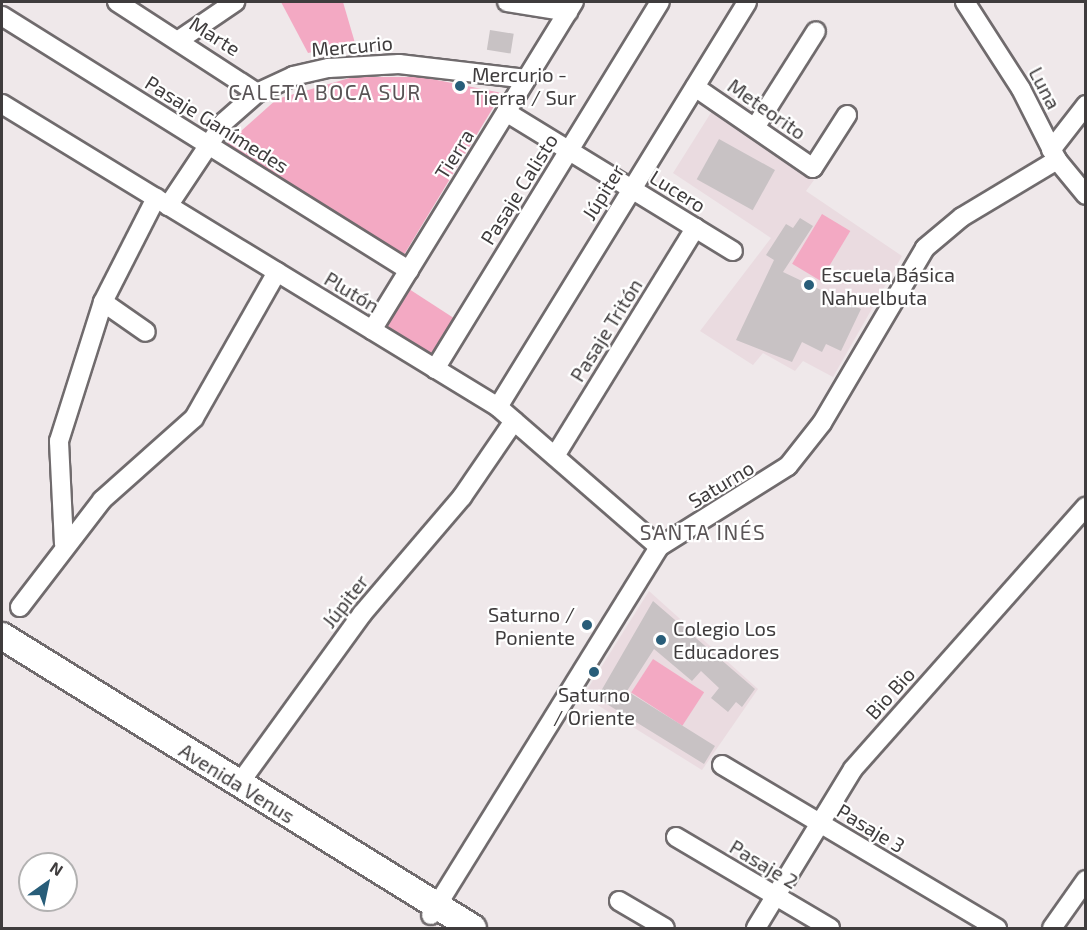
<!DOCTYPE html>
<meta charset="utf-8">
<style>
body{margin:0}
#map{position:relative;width:1087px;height:930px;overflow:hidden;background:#efe8ea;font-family:"Exo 2",sans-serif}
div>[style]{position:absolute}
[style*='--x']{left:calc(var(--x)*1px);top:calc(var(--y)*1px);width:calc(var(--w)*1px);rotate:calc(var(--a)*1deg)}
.built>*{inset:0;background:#eadbe0}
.green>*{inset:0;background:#f3a9c3;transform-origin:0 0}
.building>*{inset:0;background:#c8c2c4;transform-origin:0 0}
.roads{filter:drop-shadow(2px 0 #706b6d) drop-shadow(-2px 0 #706b6d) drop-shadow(0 2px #706b6d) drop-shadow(0 -2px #706b6d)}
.street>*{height:18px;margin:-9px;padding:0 9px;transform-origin:9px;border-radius:9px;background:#fff}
.secondary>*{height:26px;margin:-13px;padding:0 13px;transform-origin:13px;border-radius:13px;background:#fff}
.dots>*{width:16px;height:16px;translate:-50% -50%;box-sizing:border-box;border:3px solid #fff;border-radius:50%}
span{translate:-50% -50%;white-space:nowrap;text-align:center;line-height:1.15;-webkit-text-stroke:4.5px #fff;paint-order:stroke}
.street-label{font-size:20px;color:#3f3c3d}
.poi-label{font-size:20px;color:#3f3c3d}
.left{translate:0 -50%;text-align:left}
.right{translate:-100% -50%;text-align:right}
.neighbourhood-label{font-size:21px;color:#5a5456;letter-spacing:1.5px}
.frame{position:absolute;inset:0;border:3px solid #3f3c3d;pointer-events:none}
.north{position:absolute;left:18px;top:852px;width:60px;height:60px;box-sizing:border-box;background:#fff;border:2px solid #b2b1b1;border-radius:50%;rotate:33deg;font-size:16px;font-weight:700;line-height:24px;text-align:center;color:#3f3c3d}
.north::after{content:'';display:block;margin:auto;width:21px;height:27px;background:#285d79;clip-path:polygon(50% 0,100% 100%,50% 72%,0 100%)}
</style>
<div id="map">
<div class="built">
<i style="clip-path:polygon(712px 111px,814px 180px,806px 191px,902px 256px,833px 377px,803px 361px,795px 371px,763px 353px,753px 365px,700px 331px,771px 238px,673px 173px)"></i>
<i style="clip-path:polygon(649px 591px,758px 689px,702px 770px,583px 696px)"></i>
</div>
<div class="green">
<i style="clip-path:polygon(281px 2px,343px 2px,355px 43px,308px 53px)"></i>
<i style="clip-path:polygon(353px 77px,422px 77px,502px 93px,402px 258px,223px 147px,277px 99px)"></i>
<i style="left:822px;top:214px;width:33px;height:58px;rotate:31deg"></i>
<i style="left:409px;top:289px;width:57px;height:44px;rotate:33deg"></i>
<i style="left:653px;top:659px;width:61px;height:40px;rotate:33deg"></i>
</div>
<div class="building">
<i style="left:490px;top:30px;width:24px;height:20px;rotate:9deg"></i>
<i style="left:719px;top:139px;width:64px;height:46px;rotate:29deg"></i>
<i style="clip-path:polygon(800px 218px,813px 226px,783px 272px,861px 309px,841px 351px,826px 344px,822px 352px,802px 342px,792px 362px,736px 340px,774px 260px,766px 255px,786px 224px,793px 228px)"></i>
<i style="clip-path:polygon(653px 601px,755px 689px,742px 707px,736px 702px,728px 712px,711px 698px,719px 688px,701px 671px,692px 681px,654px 649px,627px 691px,715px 746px,704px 764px,597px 698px)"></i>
</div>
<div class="roads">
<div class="street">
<i style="--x:117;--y:2;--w:167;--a:33"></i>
<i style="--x:507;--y:2;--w:62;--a:9.3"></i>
<i style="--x:965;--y:2;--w:103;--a:57.2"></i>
<i style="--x:1021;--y:89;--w:80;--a:63.1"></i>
<i style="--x:1057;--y:160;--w:45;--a:50.4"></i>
<i style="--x:2;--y:16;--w:480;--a:32"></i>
<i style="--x:179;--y:40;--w:68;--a:-34.2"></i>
<i style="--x:695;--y:87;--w:143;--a:34.5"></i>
<i style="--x:813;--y:168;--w:63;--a:-57.3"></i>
<i style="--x:2;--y:104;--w:581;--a:31.42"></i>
<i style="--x:498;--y:407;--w:213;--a:41"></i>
<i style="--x:506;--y:112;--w:266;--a:31.5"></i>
<i style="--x:756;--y:126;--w:112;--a:-57.7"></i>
<i style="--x:1051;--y:150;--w:57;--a:-52.1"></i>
<i style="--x:168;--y:206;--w:101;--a:-56.3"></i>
<i style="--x:224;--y:122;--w:44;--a:-41.3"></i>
<i style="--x:257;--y:93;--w:40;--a:-25"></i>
<i style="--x:293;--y:76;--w:37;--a:-13"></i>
<i style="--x:329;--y:68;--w:70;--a:-3.3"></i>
<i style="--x:399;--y:64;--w:128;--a:6.7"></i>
<i style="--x:103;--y:302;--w:52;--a:34.9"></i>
<i style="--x:372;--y:330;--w:385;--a:-58.4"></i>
<i style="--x:435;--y:369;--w:430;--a:-58.5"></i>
<i style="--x:498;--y:407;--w:475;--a:-58.4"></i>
<i style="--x:555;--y:456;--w:268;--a:-58.4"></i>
<i style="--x:64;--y:544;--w:103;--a:-92.8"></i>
<i style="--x:59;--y:441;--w:146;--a:-72.4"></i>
<i style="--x:103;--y:302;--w:117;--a:-63"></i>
<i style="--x:20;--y:607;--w:135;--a:-52.5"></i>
<i style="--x:102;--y:500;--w:123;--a:-41.7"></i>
<i style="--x:194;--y:418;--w:168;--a:-60.4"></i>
<i style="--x:722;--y:765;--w:320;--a:30.7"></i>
<i style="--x:239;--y:784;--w:210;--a:-54.1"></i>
<i style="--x:362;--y:614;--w:154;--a:-49.5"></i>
<i style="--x:462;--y:497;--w:92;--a:-55.6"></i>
<i style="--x:676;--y:837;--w:179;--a:30.6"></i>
<i style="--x:619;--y:901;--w:53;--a:30.4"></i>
<i style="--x:431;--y:915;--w:433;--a:-58.2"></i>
<i style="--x:659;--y:547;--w:152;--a:-32.1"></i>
<i style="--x:788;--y:466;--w:55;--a:-51.7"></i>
<i style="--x:822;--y:423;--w:203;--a:-59.5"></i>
<i style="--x:925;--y:248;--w:48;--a:-40"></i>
<i style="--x:962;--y:217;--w:111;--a:-31"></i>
<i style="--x:756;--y:928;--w:186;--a:-58.6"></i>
<i style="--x:853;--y:769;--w:351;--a:-48.4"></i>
<i style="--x:1052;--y:928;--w:59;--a:-54.7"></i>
</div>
<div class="secondary">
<i style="--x:2;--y:636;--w:554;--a:31.8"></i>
</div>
</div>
<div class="dots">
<i style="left:460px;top:86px;background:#285d79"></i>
<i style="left:809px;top:285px;background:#285d79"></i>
<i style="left:587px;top:625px;background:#285d79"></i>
<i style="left:661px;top:640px;background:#285d79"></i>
<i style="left:594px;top:672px;background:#285d79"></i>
</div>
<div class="street-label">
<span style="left:215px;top:36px;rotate:32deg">Marte</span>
<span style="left:352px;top:46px;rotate:-5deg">Mercurio</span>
<span style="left:1045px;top:88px;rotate:62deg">Luna</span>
<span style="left:767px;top:109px;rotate:35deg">Meteorito</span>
<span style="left:217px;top:124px;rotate:32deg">Pasaje Ganímedes</span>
<span style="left:454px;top:154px;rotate:-58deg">Tierra</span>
<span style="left:519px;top:189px;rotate:-58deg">Pasaje Calisto</span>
<span style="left:678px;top:191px;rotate:32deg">Lucero</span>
<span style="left:603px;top:192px;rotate:-58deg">Júpiter</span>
<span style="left:352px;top:292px;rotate:31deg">Plutón</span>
<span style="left:606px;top:330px;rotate:-58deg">Pasaje Tritón</span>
<span style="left:721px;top:484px;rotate:-31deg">Saturno</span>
<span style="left:345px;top:601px;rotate:-52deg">Júpiter</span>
<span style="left:890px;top:693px;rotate:-48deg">Bio Bio</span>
<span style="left:237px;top:783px;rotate:32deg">Avenida Venus</span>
<span style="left:871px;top:828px;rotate:31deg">Pasaje 3</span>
<span style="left:764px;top:864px;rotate:31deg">Pasaje 2</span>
</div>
<div class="poi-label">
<span class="left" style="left:472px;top:86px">Mercurio -<br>Tierra / Sur</span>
<span class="left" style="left:821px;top:286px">Escuela Básica<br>Nahuelbuta</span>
<span class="right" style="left:575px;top:626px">Saturno /<br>Poniente</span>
<span class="left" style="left:673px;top:640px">Colegio Los<br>Educadores</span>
<span style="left:594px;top:706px">Saturno<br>/ Oriente</span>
</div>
<div class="neighbourhood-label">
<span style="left:325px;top:92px">CALETA BOCA SUR</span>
<span style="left:703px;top:532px">SANTA INÉS</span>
</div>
<div class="frame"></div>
<div class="north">N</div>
</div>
